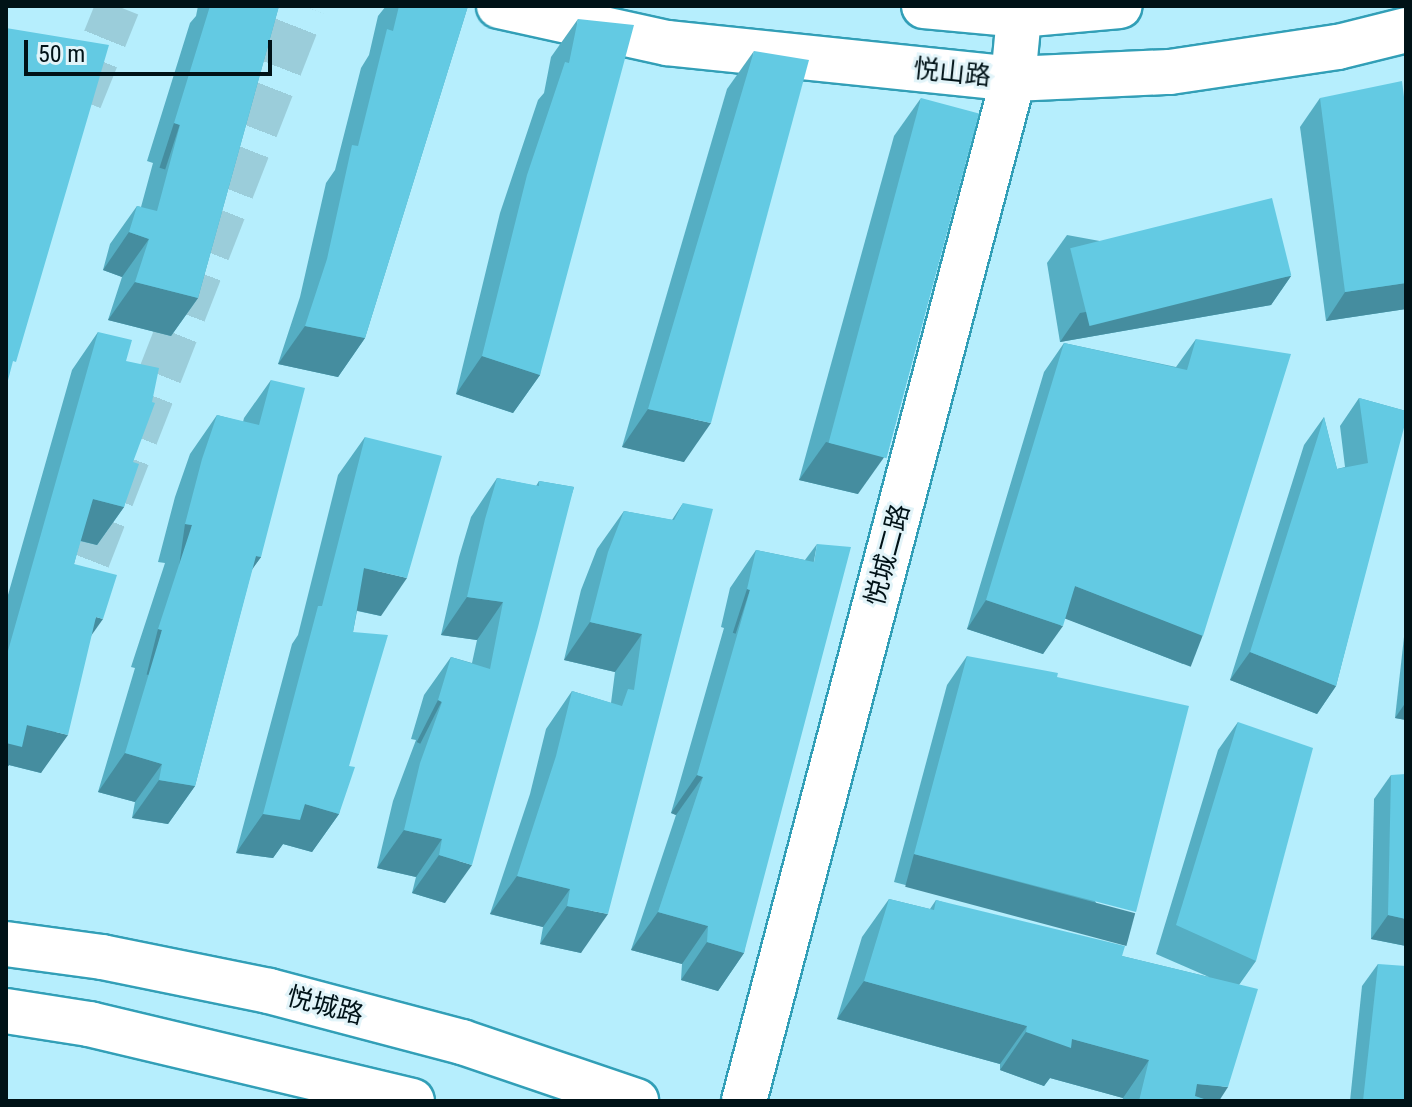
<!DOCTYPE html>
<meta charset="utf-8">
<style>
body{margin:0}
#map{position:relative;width:1412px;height:1107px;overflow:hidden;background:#b6eefd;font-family:"Roboto Condensed","Noto Sans SC",sans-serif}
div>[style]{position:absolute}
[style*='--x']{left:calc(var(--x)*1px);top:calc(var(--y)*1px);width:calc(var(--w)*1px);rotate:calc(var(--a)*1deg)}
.primary-tunnel>*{height:44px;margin-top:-22px;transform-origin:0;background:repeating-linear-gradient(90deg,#9bcdda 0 44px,transparent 0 66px)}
.roads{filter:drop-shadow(2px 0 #329fb7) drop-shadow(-2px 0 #329fb7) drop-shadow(0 2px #329fb7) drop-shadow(0 -2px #329fb7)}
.secondary>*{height:44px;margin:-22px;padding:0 22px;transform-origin:22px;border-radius:22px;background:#fff}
.wall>*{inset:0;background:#55aec3}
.shaded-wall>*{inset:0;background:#458d9f;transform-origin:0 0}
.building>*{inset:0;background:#63cae3;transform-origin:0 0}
span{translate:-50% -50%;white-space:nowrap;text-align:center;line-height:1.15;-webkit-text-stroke:6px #e2f4f9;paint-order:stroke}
.street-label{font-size:26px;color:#001217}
.frame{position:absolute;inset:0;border:8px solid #001217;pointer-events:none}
.scale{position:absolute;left:24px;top:40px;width:248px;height:36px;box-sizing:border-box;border:4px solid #001217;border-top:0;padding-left:10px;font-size:24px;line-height:28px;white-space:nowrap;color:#001217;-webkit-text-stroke:6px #e2f4f9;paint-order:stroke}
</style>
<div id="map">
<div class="primary-tunnel">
<i style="--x:80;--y:100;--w:101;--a:-68"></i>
<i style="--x:64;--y:621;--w:660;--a:-68.68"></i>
</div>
<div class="roads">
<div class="secondary">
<i style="--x:499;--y:6;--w:172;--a:12.4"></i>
<i style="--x:667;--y:43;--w:348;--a:5.9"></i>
<i style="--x:1013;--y:79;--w:157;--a:-2.6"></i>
<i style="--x:1170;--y:72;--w:170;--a:-8.5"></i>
<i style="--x:1338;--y:47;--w:70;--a:-14"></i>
<i style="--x:924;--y:6;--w:95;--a:5.4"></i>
<i style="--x:1019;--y:15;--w:101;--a:-5.1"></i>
<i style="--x:6;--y:944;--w:97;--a:7.7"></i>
<i style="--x:102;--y:957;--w:170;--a:11.5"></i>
<i style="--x:269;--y:991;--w:200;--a:14.8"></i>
<i style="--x:462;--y:1042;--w:184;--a:18.7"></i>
<i style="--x:6;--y:1011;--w:84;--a:8.9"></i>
<i style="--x:89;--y:1024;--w:332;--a:13.4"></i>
<i style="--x:744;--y:1101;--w:1057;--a:-75.25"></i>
<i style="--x:1013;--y:79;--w:73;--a:-84.5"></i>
</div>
</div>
<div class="wall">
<i style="clip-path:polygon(198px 6px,279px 6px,198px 298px,171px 336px,108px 320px,122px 277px,103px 270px,110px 244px,137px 206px,141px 207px,153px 163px,147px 161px,190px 23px,196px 16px)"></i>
<i style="clip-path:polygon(386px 6px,468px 6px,365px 338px,338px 377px,278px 364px,300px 297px,326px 183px,335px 170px,361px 68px,369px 55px,378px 16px)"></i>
<i style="clip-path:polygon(578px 19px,540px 375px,513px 413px,456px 394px,500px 213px,538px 100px,544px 93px,551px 57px)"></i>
<i style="clip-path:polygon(754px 51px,684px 462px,622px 447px,727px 89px)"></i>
<i style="clip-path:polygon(921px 98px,858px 494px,799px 480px,894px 136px)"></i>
<i style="clip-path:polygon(1320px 98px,1406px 113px,1406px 309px,1326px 321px,1300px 127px)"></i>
<i style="clip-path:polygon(1067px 235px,1291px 276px,1271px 305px,1060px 342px,1047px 263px)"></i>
<i style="clip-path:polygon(98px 332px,133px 462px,124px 507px,97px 545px,80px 541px,74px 564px,91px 635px,41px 773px,9px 765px,6px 769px,6px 602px,72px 370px)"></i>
<i style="clip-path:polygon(1196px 339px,1183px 664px,1065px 618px,1043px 654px,967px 629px,1044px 372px,1064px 343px,1176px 367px)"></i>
<i style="clip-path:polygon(271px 380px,261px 557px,252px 569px,195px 786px,168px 824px,132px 818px,135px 802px,98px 792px,135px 668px,131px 667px,165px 563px,158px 562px,175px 497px,190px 454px,217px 415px,243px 422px,244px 418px)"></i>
<i style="clip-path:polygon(1359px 398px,1406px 411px,1336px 686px,1317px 714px,1230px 680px,1304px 445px,1324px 417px,1337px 469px,1345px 467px,1340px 426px)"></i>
<i style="clip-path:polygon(365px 437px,381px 616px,357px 611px,353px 632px,349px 766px,339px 814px,312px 852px,283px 844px,273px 858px,236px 853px,292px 644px,298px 635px,338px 475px)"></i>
<i style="clip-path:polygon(497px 478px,536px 486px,539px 481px,574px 487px,445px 903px,412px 893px,416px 877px,377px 868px,393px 801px,416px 740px,411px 739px,424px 695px,451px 657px,472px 663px,477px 640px,441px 635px,459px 557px,471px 517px)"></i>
<i style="clip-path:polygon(683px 503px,581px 953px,540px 944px,543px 927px,490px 914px,530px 794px,546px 729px,572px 691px,611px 703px,615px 672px,564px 660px,581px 590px,597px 549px,624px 511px,672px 520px)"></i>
<i style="clip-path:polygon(817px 544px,744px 953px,718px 991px,681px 980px,682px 964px,631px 950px,676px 815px,671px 813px,724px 628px,721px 627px,730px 588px,756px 550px,805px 560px)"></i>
<i style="clip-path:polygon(1406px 619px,1406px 720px,1395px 718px)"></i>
<i style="clip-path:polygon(967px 656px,1116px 941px,894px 882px,947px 685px)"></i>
<i style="clip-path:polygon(1238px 722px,1256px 961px,1239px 985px,1219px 1101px,1122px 1101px,1123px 1098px,1050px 1078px,1044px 1086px,1000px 1070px,1000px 1064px,837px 1019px,862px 937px,889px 899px,930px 909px,936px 900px,1122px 956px,1209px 977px,1156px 954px,1218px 750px)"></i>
<i style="clip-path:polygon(1391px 775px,1406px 946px,1371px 939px,1374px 799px)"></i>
<i style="clip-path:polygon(1378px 964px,1406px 1101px,1350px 1101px,1362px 986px)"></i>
</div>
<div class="shaded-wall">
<i style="left:174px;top:123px;width:6px;height:47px;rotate:18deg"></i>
<i style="clip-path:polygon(129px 232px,149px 239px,122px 277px,103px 270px)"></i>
<i style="clip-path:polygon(1291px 276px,1271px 305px,1060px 342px,1080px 313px)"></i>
<i style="clip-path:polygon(135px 282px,198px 298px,171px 336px,108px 320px)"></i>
<i style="clip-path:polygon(1406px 283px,1406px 309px,1326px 321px,1345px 292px)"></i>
<i style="clip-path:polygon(305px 326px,365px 338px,338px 377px,278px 364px)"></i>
<i style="clip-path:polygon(482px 356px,540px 375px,513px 413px,456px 394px)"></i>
<i style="clip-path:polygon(648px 409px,711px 423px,684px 462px,622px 447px)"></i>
<i style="clip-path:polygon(826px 442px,885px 456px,858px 494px,799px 480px)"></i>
<i style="clip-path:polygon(93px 499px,124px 507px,97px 545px,66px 537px)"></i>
<i style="left:185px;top:524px;width:7px;height:47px;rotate:8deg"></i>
<i style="clip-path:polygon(256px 556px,261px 557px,234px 595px)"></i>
<i style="clip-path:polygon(364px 568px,407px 578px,381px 616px,337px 606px)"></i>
<i style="left:1075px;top:586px;width:137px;height:34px;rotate:21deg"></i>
<i style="left:747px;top:589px;width:3px;height:46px;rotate:18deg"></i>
<i style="clip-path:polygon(467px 597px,503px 602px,477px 640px,441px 635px)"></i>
<i style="clip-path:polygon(986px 600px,1063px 626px,1043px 654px,967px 629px)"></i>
<i style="clip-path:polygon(96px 617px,103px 619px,76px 657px)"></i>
<i style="clip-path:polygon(590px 622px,642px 634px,615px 672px,564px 660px)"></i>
<i style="left:158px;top:629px;width:4px;height:47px;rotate:14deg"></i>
<i style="clip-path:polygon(1250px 652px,1336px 686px,1317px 714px,1230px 680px)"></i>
<i style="left:438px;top:700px;width:4px;height:47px;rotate:27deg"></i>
<i style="clip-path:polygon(1406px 702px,1406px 720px,1395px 718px)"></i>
<i style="clip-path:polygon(27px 725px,68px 735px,41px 773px,9px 765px,6px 769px,6px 743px)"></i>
<i style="clip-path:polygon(125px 753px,162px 764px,135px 802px,98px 792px)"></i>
<i style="clip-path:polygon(697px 775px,703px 777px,676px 815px,671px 813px)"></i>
<i style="clip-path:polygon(159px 780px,195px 786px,168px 824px,132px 818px)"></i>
<i style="clip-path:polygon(305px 804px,339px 814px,312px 852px,283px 844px,273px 858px,236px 853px,263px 814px)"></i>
<i style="clip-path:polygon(404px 830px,442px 839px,416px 877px,377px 868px)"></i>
<i style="left:914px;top:854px;width:229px;height:34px;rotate:15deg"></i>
<i style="clip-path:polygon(439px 855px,472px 865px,445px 903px,412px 893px)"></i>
<i style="clip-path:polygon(517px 876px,570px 889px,543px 927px,490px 914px)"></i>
<i style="clip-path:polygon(567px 906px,608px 914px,581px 953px,540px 944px)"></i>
<i style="clip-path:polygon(658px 912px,708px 926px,682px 964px,631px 950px)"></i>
<i style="clip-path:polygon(1388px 915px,1406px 919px,1406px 946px,1371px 939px)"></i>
<i style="clip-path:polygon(707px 942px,744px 953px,718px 991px,681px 980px)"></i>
<i style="clip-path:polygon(864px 981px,1027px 1026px,1000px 1064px,837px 1019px)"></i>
<i style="clip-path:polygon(1026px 1032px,1072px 1039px,1149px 1060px,1123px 1098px,1050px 1078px,1044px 1086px,1000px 1070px)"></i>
<i style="clip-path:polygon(1197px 1084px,1228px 1087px,1219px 1101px,1185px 1101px)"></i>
</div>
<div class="building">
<i style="clip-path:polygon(210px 6px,279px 6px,198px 298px,135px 282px,149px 239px,129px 232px,137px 206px,157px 211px,180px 125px,174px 123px)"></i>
<i style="clip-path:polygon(399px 6px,468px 6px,365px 338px,305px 326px,327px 259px,352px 145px,358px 146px,387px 29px,393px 31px)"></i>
<i style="clip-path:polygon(578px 19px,634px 25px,540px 375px,482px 356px,527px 175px,565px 62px,569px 63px)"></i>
<i style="clip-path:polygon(6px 28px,109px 45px,16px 362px,13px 361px,6px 388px)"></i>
<i style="clip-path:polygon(754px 51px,809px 60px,711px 423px,648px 409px)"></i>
<i style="clip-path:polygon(1402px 81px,1406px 113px,1406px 283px,1345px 292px,1320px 98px)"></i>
<i style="left:921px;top:98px;width:60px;height:357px;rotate:15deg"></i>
<i style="left:1272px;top:198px;width:80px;height:208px;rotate:76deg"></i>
<i style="clip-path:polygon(98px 332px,132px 340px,126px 361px,159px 368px,152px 402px,155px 403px,133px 462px,139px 464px,124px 507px,93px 499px,74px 564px,117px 575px,103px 619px,96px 617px,68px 735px,27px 725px,22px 747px,6px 743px,6px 658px)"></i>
<i style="clip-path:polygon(1196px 339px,1291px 354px,1203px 636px,1075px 586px,1063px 626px,986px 600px,1064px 343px,1187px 370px)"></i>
<i style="clip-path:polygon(271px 380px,305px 388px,261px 557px,256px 556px,195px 786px,159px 780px,162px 764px,125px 753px,162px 630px,158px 629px,192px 525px,185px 524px,202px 459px,217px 415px,259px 425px)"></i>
<i style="clip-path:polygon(1359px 398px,1406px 411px,1406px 420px,1336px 686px,1250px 652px,1324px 417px,1337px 469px,1368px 463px)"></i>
<i style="clip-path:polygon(365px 437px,442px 456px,407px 578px,364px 568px,353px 632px,388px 635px,349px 766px,355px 767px,339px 814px,305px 804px,300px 820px,263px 814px,318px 606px,322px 606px)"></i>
<i style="clip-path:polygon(497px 478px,539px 486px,539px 481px,574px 487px,538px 627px,472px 865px,439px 855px,442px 839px,404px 830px,420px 763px,442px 702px,438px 700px,451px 657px,490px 669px,503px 602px,467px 597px,485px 519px)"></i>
<i style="clip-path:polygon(683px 503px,713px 509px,608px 914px,567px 906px,570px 889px,517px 876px,556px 756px,572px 691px,622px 706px,628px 689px,634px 690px,642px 634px,590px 622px,608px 552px,624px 511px,674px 520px)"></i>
<i style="clip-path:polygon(817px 544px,851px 547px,744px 953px,707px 942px,708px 926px,658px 912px,703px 777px,697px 775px,750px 590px,747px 589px,756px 550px,814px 562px)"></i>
<i style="clip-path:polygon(967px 656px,1058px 673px,1057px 677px,1189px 706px,1136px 912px,914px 854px)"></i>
<i style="clip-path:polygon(1238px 722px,1313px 748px,1256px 961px,1176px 925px)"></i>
<i style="clip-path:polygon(1406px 774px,1406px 919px,1388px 915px,1391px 775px)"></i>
<i style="clip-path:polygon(889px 899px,934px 910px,936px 900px,1125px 946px,1122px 956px,1258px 989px,1228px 1087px,1197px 1084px,1195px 1096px,1210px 1101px,1139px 1101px,1149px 1060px,1072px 1039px,1071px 1048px,1026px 1032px,1027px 1026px,864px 981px)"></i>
<i style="clip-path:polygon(1378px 964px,1406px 966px,1406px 1101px,1363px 1101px)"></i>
</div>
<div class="street-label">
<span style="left:952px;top:73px;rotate:6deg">悦山路</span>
<span style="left:888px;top:555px;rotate:-75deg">悦城二路</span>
<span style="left:325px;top:1006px;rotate:15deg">悦城路</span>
</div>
<div class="frame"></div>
<div class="scale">50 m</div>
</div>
